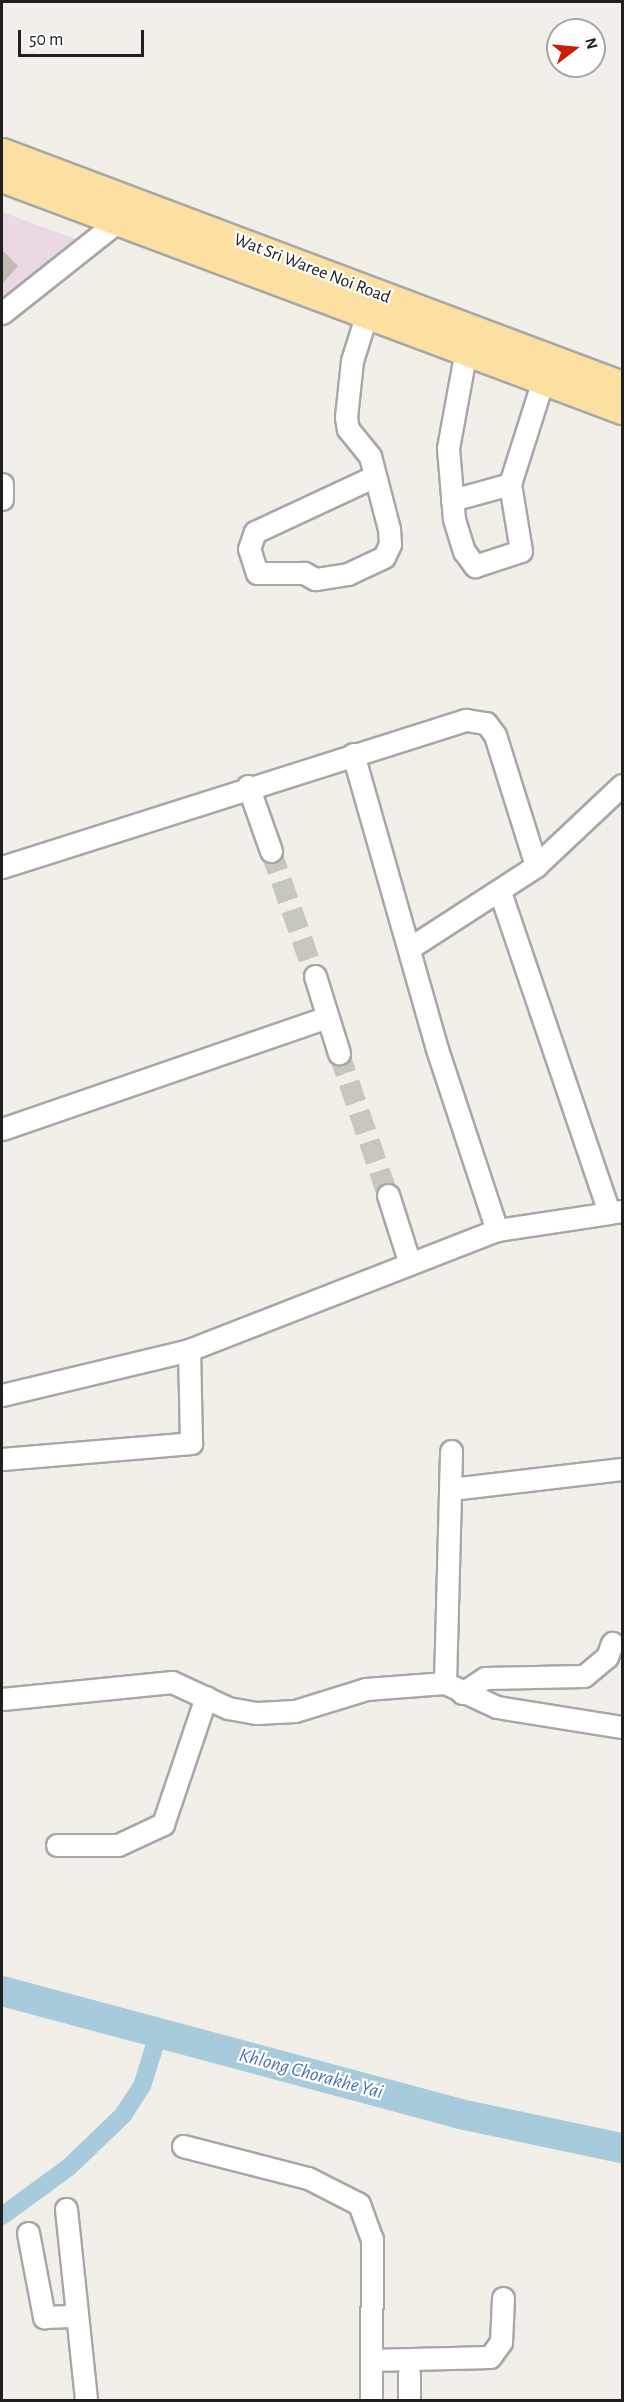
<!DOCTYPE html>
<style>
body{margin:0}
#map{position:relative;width:624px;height:2402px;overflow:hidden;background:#f1efe7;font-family:"Alegreya Sans",sans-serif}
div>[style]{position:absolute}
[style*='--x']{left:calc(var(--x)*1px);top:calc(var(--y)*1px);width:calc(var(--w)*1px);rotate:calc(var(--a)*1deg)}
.industrial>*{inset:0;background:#ead9e4}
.canal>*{height:18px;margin:-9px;padding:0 9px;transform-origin:9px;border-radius:9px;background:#a8cadd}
.river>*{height:30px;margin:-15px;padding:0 15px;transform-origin:15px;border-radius:15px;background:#a8cadd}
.building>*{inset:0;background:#c1bbb3}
.minor-tunnel>*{height:21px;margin-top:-10.5px;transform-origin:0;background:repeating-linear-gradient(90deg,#c7c6bf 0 21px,transparent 0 31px)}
.roads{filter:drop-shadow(2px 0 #a7a7a7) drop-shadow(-2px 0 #a7a7a7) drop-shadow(0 2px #a7a7a7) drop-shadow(0 -2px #a7a7a7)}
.minor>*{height:21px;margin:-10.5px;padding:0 10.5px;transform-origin:10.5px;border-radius:10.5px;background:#fff}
.major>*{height:27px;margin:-13.5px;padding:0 13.5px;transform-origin:13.5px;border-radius:13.5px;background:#fbe0a1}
span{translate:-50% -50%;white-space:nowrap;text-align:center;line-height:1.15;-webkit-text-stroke:4.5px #fff;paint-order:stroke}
.street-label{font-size:18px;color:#202020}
.water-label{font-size:20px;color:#4c71b0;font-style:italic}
.frame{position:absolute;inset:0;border:3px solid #202020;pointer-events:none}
.north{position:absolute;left:546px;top:18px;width:60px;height:60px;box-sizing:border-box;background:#fff;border:2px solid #a6a6a6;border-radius:50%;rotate:74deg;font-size:16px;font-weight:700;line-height:24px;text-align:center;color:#202020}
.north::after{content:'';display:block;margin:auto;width:21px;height:27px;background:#ce1c02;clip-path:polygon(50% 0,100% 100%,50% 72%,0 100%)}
.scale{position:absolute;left:18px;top:30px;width:126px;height:27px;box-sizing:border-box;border:3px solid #202020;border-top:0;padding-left:8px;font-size:18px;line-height:21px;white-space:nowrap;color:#202020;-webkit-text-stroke:4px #fff;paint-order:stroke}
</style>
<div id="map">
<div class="industrial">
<i style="clip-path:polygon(2px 212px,78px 240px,2px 300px)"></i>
</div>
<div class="canal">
<i style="--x:2;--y:2216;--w:83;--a:-36.2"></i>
<i style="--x:69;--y:2167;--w:75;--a:-43.9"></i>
<i style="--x:123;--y:2115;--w:35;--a:-57"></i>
<i style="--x:142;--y:2086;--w:57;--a:-72.5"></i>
</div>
<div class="river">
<i style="--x:2;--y:1991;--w:474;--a:15"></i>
<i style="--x:460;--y:2114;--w:166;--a:11.9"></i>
</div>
<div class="building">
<i style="clip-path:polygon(2px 250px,18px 266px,2px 284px)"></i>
</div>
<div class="minor-tunnel">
<i style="--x:271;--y:851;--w:133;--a:70.6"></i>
<i style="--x:339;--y:1053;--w:150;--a:71"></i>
</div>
<div class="roads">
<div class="minor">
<i style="--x:2;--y:313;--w:147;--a:-38.4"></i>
<i style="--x:367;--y:313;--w:50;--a:107.4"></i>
<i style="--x:352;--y:361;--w:56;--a:96.1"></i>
<i style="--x:346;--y:417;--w:12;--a:81"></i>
<i style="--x:348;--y:429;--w:35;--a:51"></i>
<i style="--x:370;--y:456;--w:75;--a:75.4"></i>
<i style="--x:389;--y:529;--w:15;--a:86"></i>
<i style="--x:390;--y:544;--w:14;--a:115"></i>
<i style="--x:384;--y:557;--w:40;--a:155"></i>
<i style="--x:348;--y:574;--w:33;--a:171"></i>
<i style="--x:315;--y:579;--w:13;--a:-151"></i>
<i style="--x:304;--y:573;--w:47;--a:180"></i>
<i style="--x:257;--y:573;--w:25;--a:-108"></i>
<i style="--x:249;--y:549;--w:18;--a:-71"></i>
<i style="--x:255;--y:532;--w:132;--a:-25"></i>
<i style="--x:466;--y:350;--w:100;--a:100.4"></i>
<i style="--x:448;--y:448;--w:71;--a:85.2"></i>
<i style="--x:454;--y:519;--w:34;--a:73"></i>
<i style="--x:464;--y:551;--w:19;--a:54"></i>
<i style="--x:475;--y:566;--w:48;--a:-18.1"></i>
<i style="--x:521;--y:551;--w:68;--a:-99.3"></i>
<i style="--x:2;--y:484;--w:15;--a:90"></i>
<i style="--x:452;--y:500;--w:60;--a:-15.4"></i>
<i style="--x:510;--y:484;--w:109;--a:-72.4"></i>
<i style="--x:353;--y:754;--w:307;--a:74.1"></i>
<i style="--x:437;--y:1049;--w:191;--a:71.7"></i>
<i style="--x:248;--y:786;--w:69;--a:70.5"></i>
<i style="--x:2;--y:867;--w:487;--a:-17.6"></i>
<i style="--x:466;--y:720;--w:20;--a:9"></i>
<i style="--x:486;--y:723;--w:15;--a:53"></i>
<i style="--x:495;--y:735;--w:137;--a:72.6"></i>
<i style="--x:500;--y:892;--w:339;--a:71.2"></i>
<i style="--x:609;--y:1213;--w:12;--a:-9"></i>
<i style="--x:411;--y:947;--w:149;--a:-32.9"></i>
<i style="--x:536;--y:866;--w:118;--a:-43.3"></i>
<i style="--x:315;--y:976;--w:81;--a:72.7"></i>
<i style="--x:2;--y:1129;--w:344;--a:-19"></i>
<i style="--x:388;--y:1195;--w:69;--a:72.3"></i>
<i style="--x:2;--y:1395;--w:192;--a:-13.5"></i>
<i style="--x:189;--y:1350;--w:331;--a:-21.3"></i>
<i style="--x:497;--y:1230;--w:113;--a:-8.6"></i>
<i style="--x:2;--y:1459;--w:190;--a:-4.8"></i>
<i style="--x:191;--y:1443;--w:93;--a:-91.2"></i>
<i style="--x:451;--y:1489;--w:172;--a:-6.7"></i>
<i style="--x:445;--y:1683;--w:232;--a:-88.5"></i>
<i style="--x:462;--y:1693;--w:27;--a:-33"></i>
<i style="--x:485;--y:1678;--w:99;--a:-1.2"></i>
<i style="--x:584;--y:1676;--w:30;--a:-40"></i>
<i style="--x:607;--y:1657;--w:15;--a:-70"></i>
<i style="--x:2;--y:1699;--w:171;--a:-5.7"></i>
<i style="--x:172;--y:1682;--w:62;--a:24.9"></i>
<i style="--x:228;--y:1708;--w:29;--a:10"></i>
<i style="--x:257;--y:1713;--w:38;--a:-3"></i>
<i style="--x:295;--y:1711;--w:74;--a:-17.2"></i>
<i style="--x:366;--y:1689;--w:79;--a:-4.3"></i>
<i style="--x:445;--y:1683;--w:57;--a:24.8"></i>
<i style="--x:497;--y:1707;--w:127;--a:9.1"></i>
<i style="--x:57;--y:1845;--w:61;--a:0"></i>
<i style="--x:118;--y:1845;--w:50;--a:-25"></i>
<i style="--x:163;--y:1824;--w:134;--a:-71.3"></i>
<i style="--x:183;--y:2146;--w:129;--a:14.4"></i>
<i style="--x:308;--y:2178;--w:57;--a:27"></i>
<i style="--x:359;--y:2204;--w:37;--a:70"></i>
<i style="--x:372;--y:2239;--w:161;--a:90.4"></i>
<i style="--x:66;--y:2209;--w:192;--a:84"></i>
<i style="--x:28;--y:2233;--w:86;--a:79.2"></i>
<i style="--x:44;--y:2317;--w:33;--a:-2"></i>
<i style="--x:372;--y:2360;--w:118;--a:-1.5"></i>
<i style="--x:490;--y:2357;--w:19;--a:-54"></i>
<i style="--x:501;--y:2342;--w:44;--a:-87.4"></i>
<i style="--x:409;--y:2373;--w:27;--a:90"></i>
</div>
<div class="major">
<i style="--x:2;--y:152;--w:662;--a:20.6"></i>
<i style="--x:2;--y:178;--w:662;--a:20.52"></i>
</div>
</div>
<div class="street-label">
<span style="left:312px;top:269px;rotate:21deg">Wat Sri Waree Noi Road</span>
</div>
<div class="water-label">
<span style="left:311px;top:2074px;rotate:15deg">Khlong Chorakhe Yai</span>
</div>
<div class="frame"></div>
<div class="north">N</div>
<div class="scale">50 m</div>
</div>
